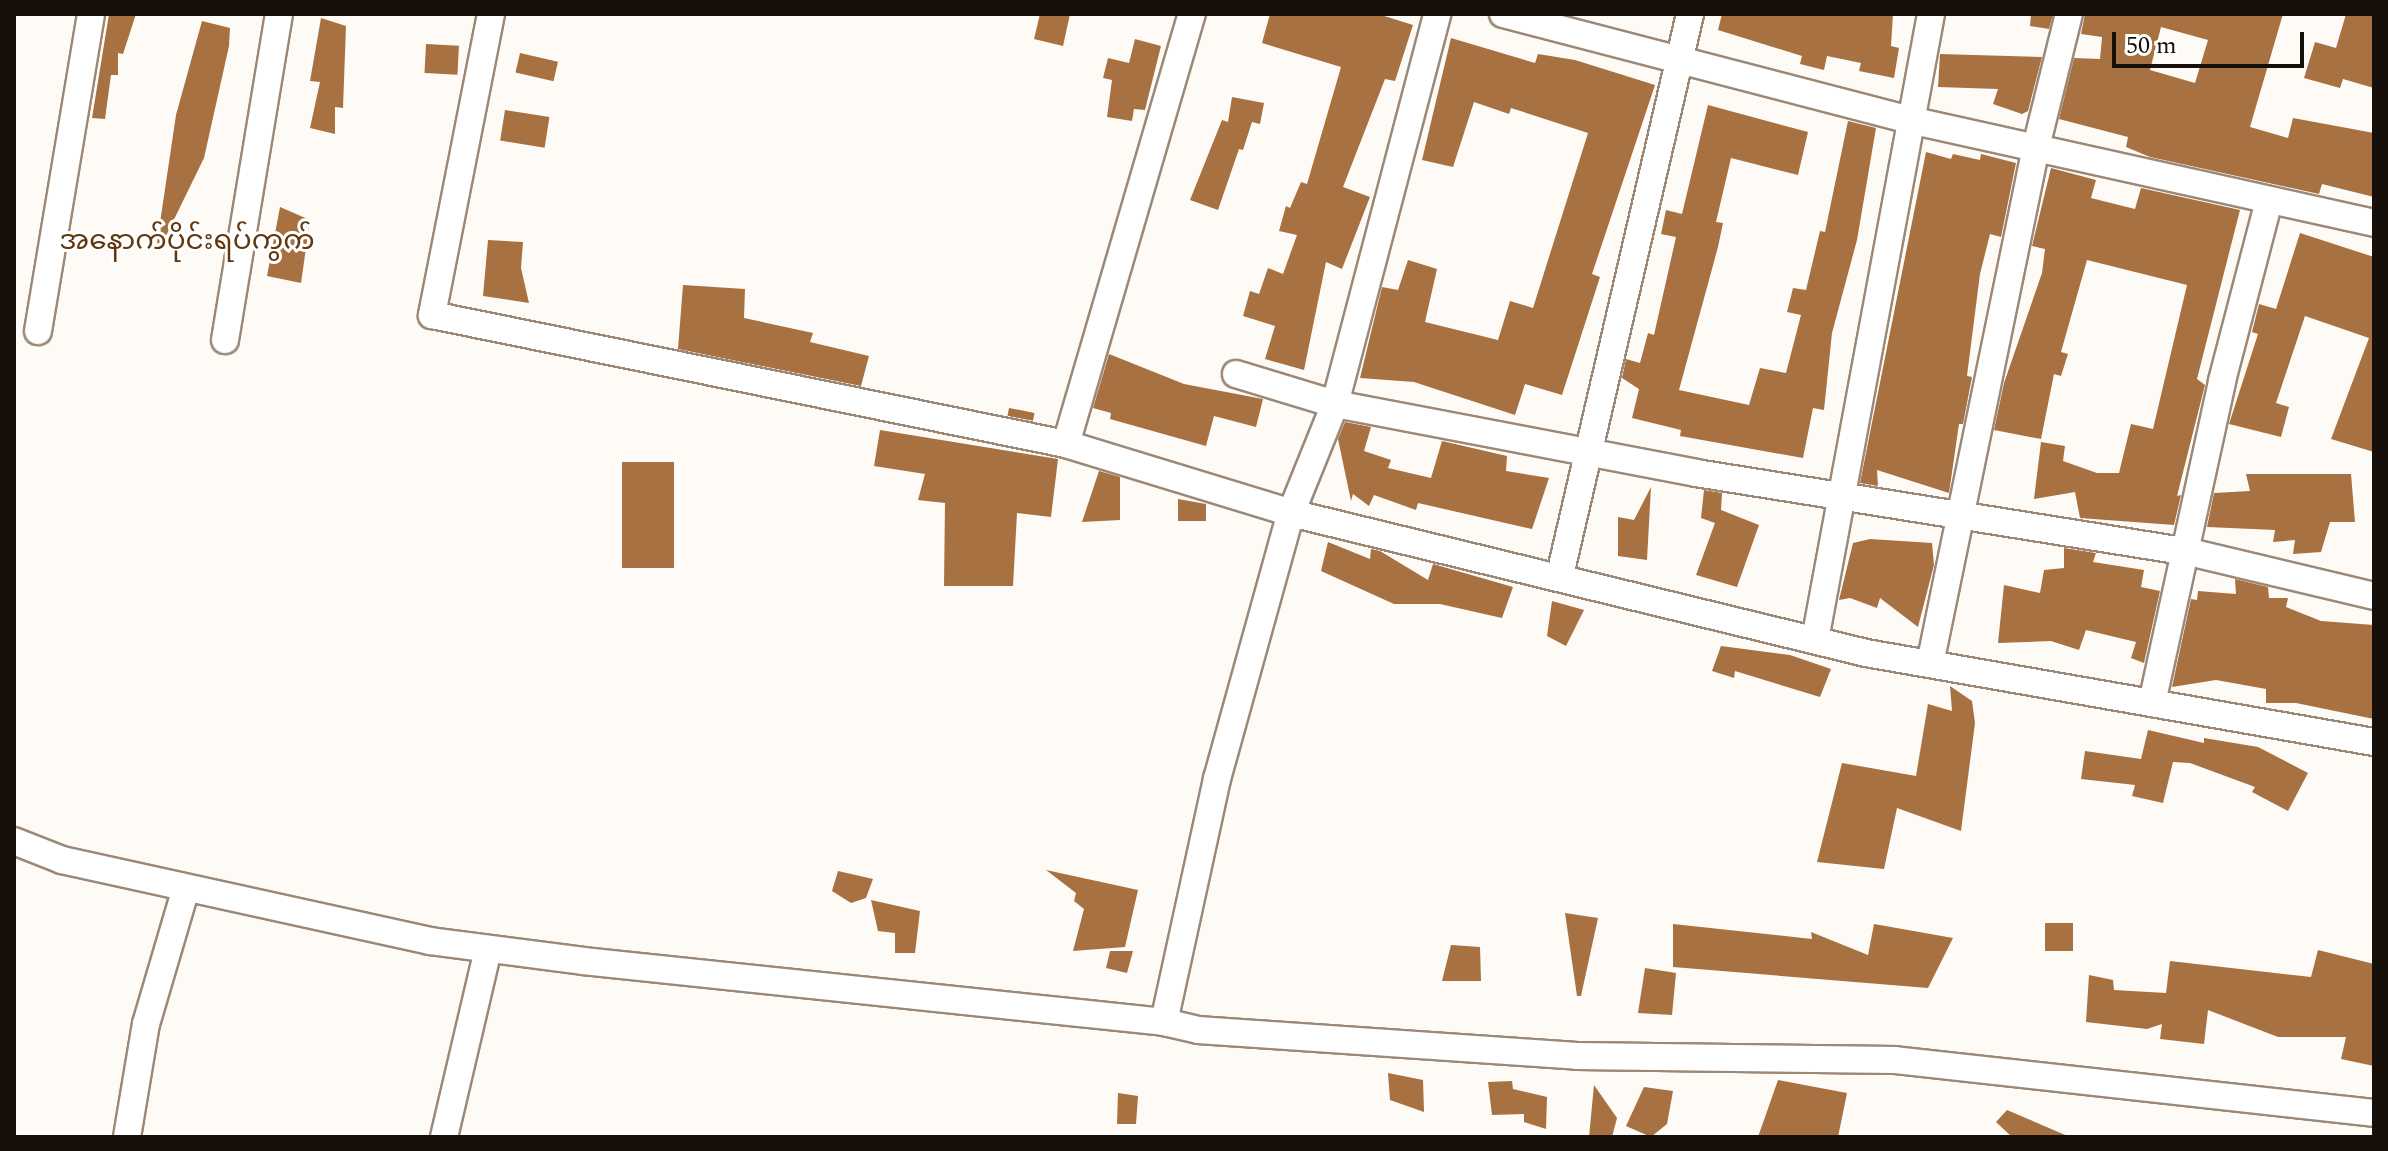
<!DOCTYPE html>
<meta charset="utf-8">
<style>
body{margin:0}
#map{position:relative;width:2388px;height:1151px;overflow:hidden;background:#fefaf6;font-family:Spectral,"Noto Sans Myanmar",serif}
div>[style]{position:absolute}
[style*='--x']{left:calc(var(--x)*1px);top:calc(var(--y)*1px);width:calc(var(--w)*1px);rotate:calc(var(--a)*1deg)}
.building>*{inset:0;background:#a87141;transform-origin:0 0}
.roads{filter:drop-shadow(2px 0 #9c8877) drop-shadow(-2px 0 #9c8877) drop-shadow(0 2px #9c8877) drop-shadow(0 -2px #9c8877)}
.street>*{height:26px;margin:-13px;padding:0 13px;transform-origin:13px;border-radius:13px;background:#fff}
span{translate:-50% -50%;white-space:nowrap;text-align:center;line-height:1.15;-webkit-text-stroke:6px #fff;paint-order:stroke}
.quarter-label{font-size:28px;color:#61370d}
.frame{position:absolute;inset:0;border:16px solid #17100a;pointer-events:none}
.scale{position:absolute;left:2112px;top:32px;width:192px;height:36px;box-sizing:border-box;border:4px solid #17100a;border-top:0;padding-left:10px;font-size:24px;line-height:28px;white-space:nowrap;color:#17100a;-webkit-text-stroke:6px #fff;paint-order:stroke}
</style>
<div id="map">
<div class="building">
<i style="clip-path:polygon(109px 14px,136px 14px,123px 54px,118px 53px,118px 75px,111px 75px,105px 119px,92px 118px)"></i>
<i style="clip-path:polygon(1040px 14px,1070px 14px,1063px 46px,1034px 39px)"></i>
<i style="clip-path:polygon(1270px 14px,1378px 14px,1413px 25px,1395px 81px,1385px 79px,1343px 187px,1370px 197px,1342px 269px,1326px 262px,1304px 370px,1265px 359px,1275px 326px,1243px 316px,1250px 291px,1259px 294px,1268px 268px,1283px 274px,1297px 235px,1279px 231px,1286px 206px,1290px 208px,1301px 182px,1307px 184px,1341px 67px,1262px 43px)"></i>
<i style="clip-path:polygon(1722px 14px,1893px 14px,1891px 46px,1899px 48px,1894px 78px,1859px 71px,1861px 63px,1827px 56px,1824px 70px,1800px 64px,1802px 56px,1718px 30px)"></i>
<i style="clip-path:polygon(2031px 14px,2053px 14px,2049px 29px,2030px 26px)"></i>
<i style="clip-path:polygon(evenodd,2085px 14px,2283px 14px,2250px 127px,2288px 138px,2293px 118px,2374px 133px,2374px 197px,2322px 184px,2319px 194px,2150px 157px,2126px 147px,2128px 137px,2059px 119px,2074px 58px,2100px 59px,2102px 37px,2081px 34px,2085px 14px,2161px 27px,2208px 40px,2195px 83px,2150px 70px,2161px 27px)"></i>
<i style="clip-path:polygon(2346px 14px,2374px 14px,2374px 88px,2343px 79px,2340px 88px,2304px 78px,2315px 42px,2336px 48px)"></i>
<i style="clip-path:polygon(321px 18px,346px 26px,343px 108px,335px 107px,335px 134px,310px 128px,320px 82px,310px 81px)"></i>
<i style="clip-path:polygon(202px 21px,230px 28px,229px 46px,204px 158px,162px 244px,157px 243px,176px 115px)"></i>
<i style="clip-path:polygon(1451px 38px,1535px 63px,1538px 54px,1575px 60px,1655px 85px,1592px 274px,1600px 277px,1562px 395px,1525px 384px,1515px 415px,1414px 382px,1360px 378px,1382px 287px,1398px 290px,1408px 260px,1437px 269px,1425px 322px,1498px 340px,1510px 301px,1533px 308px,1588px 133px,1511px 108px,1509px 114px,1474px 102px,1453px 167px,1422px 160px)"></i>
<i style="clip-path:polygon(1135px 39px,1161px 46px,1145px 110px,1134px 109px,1132px 121px,1107px 117px,1112px 80px,1103px 78px,1108px 58px,1129px 63px)"></i>
<i style="left:426px;top:44px;width:33px;height:29px;rotate:3deg"></i>
<i style="left:520px;top:53px;width:39px;height:20px;rotate:13deg"></i>
<i style="clip-path:polygon(1940px 54px,2042px 57px,2028px 111px,2022px 114px,1993px 104px,1998px 89px,1938px 87px)"></i>
<i style="clip-path:polygon(1232px 97px,1264px 103px,1260px 124px,1252px 122px,1243px 150px,1239px 149px,1218px 210px,1190px 200px,1222px 120px,1228px 122px)"></i>
<i style="clip-path:polygon(1708px 105px,1808px 132px,1798px 175px,1731px 158px,1716px 222px,1723px 223px,1718px 247px,1679px 390px,1749px 405px,1760px 368px,1786px 373px,1801px 315px,1787px 312px,1793px 288px,1806px 290px,1820px 231px,1825px 232px,1848px 121px,1876px 128px,1857px 240px,1832px 333px,1824px 410px,1813px 408px,1803px 458px,1680px 436px,1681px 430px,1632px 418px,1639px 389px,1622px 378px,1626px 359px,1640px 363px,1648px 333px,1654px 335px,1676px 237px,1661px 234px,1666px 210px,1682px 214px)"></i>
<i style="left:505px;top:110px;width:45px;height:31px;rotate:9deg"></i>
<i style="clip-path:polygon(1926px 152px,1951px 159px,1953px 154px,1980px 160px,1981px 154px,2016px 163px,2001px 237px,1990px 234px,1980px 274px,1967px 376px,1972px 377px,1963px 424px,1959px 424px,1949px 493px,1877px 470px,1878px 486px,1860px 483px)"></i>
<i style="clip-path:polygon(2051px 168px,2096px 180px,2091px 198px,2135px 209px,2141px 188px,2240px 210px,2197px 379px,2205px 385px,2177px 496px,2181px 495px,2174px 525px,2080px 518px,2075px 492px,2034px 499px,2041px 442px,2065px 446px,2063px 461px,2097px 473px,2119px 473px,2131px 424px,2153px 429px,2187px 285px,2087px 260px,2061px 352px,2068px 354px,2061px 376px,2054px 374px,2041px 439px,1994px 430px,2004px 383px,2042px 273px,2045px 249px,2032px 246px)"></i>
<i style="clip-path:polygon(280px 207px,310px 220px,301px 283px,267px 276px)"></i>
<i style="clip-path:polygon(2300px 233px,2374px 257px,2374px 452px,2331px 439px,2369px 338px,2305px 316px,2276px 403px,2289px 407px,2281px 437px,2229px 424px,2258px 334px,2252px 332px,2259px 304px,2276px 309px)"></i>
<i style="clip-path:polygon(488px 240px,523px 242px,521px 268px,529px 303px,483px 296px)"></i>
<i style="clip-path:polygon(683px 285px,745px 289px,744px 318px,813px 333px,810px 342px,869px 356px,861px 386px,678px 349px)"></i>
<i style="clip-path:polygon(1109px 354px,1184px 384px,1263px 399px,1256px 427px,1214px 416px,1206px 446px,1110px 419px,1111px 413px,1093px 408px)"></i>
<i style="left:1009px;top:408px;width:26px;height:8px;rotate:11deg"></i>
<i style="clip-path:polygon(1345px 422px,1371px 427px,1364px 451px,1391px 460px,1388px 468px,1431px 478px,1442px 441px,1507px 456px,1506px 471px,1549px 478px,1532px 529px,1418px 503px,1416px 510px,1374px 495px,1369px 506px,1353px 494px,1351px 501px,1338px 439px)"></i>
<i style="clip-path:polygon(880px 430px,1058px 459px,1051px 517px,1017px 513px,1013px 586px,944px 586px,945px 503px,918px 500px,925px 474px,874px 466px)"></i>
<i style="left:622px;top:462px;width:52px;height:106px"></i>
<i style="clip-path:polygon(1099px 471px,1120px 477px,1120px 520px,1082px 522px)"></i>
<i style="clip-path:polygon(2246px 474px,2351px 474px,2355px 522px,2330px 522px,2321px 552px,2293px 554px,2295px 540px,2273px 542px,2275px 530px,2207px 527px,2214px 493px,2250px 491px)"></i>
<i style="clip-path:polygon(1651px 487px,1647px 560px,1618px 556px,1618px 517px,1634px 520px)"></i>
<i style="clip-path:polygon(1704px 490px,1722px 493px,1721px 510px,1759px 525px,1737px 587px,1696px 575px,1715px 523px,1701px 518px)"></i>
<i style="clip-path:polygon(1178px 499px,1206px 504px,1206px 521px,1178px 521px)"></i>
<i style="clip-path:polygon(1870px 539px,1932px 543px,1934px 565px,1918px 627px,1880px 598px,1877px 608px,1850px 598px,1839px 600px,1853px 543px)"></i>
<i style="clip-path:polygon(1328px 542px,1370px 559px,1371px 549px,1380px 551px,1428px 580px,1433px 564px,1513px 587px,1502px 618px,1440px 604px,1394px 604px,1321px 571px)"></i>
<i style="clip-path:polygon(2064px 548px,2096px 553px,2093px 562px,2144px 570px,2141px 587px,2160px 591px,2144px 663px,2131px 658px,2136px 642px,2086px 630px,2079px 650px,2051px 641px,1998px 643px,2004px 585px,2040px 593px,2044px 570px,2064px 568px)"></i>
<i style="clip-path:polygon(2235px 579px,2268px 587px,2269px 598px,2288px 598px,2286px 607px,2321px 621px,2374px 625px,2374px 719px,2296px 703px,2266px 703px,2266px 689px,2216px 680px,2172px 687px,2191px 599px,2197px 600px,2198px 591px,2236px 594px)"></i>
<i style="clip-path:polygon(1552px 601px,1584px 610px,1566px 646px,1547px 636px)"></i>
<i style="clip-path:polygon(1721px 646px,1790px 655px,1831px 669px,1820px 697px,1735px 671px,1734px 678px,1712px 671px)"></i>
<i style="clip-path:polygon(1950px 686px,1972px 701px,1975px 723px,1961px 831px,1897px 808px,1884px 869px,1817px 862px,1842px 763px,1916px 776px,1928px 704px,1952px 711px)"></i>
<i style="clip-path:polygon(2148px 730px,2204px 743px,2204px 738px,2258px 747px,2308px 773px,2288px 811px,2252px 792px,2255px 787px,2190px 763px,2173px 762px,2163px 803px,2132px 796px,2135px 785px,2081px 779px,2085px 751px,2141px 759px)"></i>
<i style="clip-path:polygon(1046px 870px,1138px 890px,1125px 947px,1073px 951px,1084px 909px,1074px 901px,1076px 893px)"></i>
<i style="clip-path:polygon(838px 871px,873px 879px,866px 898px,851px 903px,832px 891px)"></i>
<i style="clip-path:polygon(871px 900px,920px 911px,915px 953px,895px 953px,895px 933px,878px 931px)"></i>
<i style="clip-path:polygon(1565px 913px,1598px 918px,1581px 996px,1577px 996px)"></i>
<i style="left:2045px;top:923px;width:28px;height:28px"></i>
<i style="clip-path:polygon(1673px 924px,1812px 939px,1811px 932px,1868px 955px,1874px 924px,1953px 938px,1928px 988px,1673px 967px)"></i>
<i style="clip-path:polygon(1451px 945px,1480px 947px,1481px 981px,1442px 981px)"></i>
<i style="clip-path:polygon(2318px 950px,2374px 964px,2374px 1066px,2341px 1059px,2346px 1037px,2278px 1037px,2208px 1010px,2204px 1044px,2160px 1039px,2162px 1024px,2147px 1029px,2086px 1022px,2089px 975px,2113px 980px,2114px 990px,2166px 993px,2170px 961px,2311px 977px)"></i>
<i style="clip-path:polygon(1110px 951px,1133px 951px,1127px 973px,1106px 968px)"></i>
<i style="clip-path:polygon(1645px 968px,1676px 973px,1672px 1015px,1638px 1013px)"></i>
<i style="clip-path:polygon(1388px 1073px,1423px 1080px,1424px 1112px,1390px 1100px)"></i>
<i style="clip-path:polygon(1778px 1080px,1847px 1093px,1838px 1137px,1758px 1137px)"></i>
<i style="clip-path:polygon(1512px 1081px,1513px 1089px,1547px 1097px,1546px 1129px,1524px 1122px,1524px 1114px,1492px 1115px,1488px 1082px)"></i>
<i style="clip-path:polygon(1594px 1085px,1617px 1118px,1612px 1137px,1589px 1137px)"></i>
<i style="clip-path:polygon(1644px 1087px,1673px 1091px,1667px 1124px,1651px 1137px,1626px 1126px)"></i>
<i style="clip-path:polygon(1118px 1093px,1138px 1096px,1136px 1124px,1117px 1124px)"></i>
<i style="clip-path:polygon(2007px 1110px,2070px 1137px,2012px 1137px,1996px 1122px)"></i>
</div>
<div class="roads">
<div class="street">
<i style="--x:491;--y:14;--w:307;--a:101.1"></i>
<i style="--x:432;--y:315;--w:647;--a:11.5"></i>
<i style="--x:1066;--y:444;--w:235;--a:17"></i>
<i style="--x:1291;--y:513;--w:592;--a:13.68"></i>
<i style="--x:1866;--y:653;--w:516;--a:9.94"></i>
<i style="--x:1503;--y:14;--w:421;--a:14.6"></i>
<i style="--x:1910;--y:120;--w:475;--a:12.5"></i>
<i style="--x:38;--y:331;--w:321;--a:-80.5"></i>
<i style="--x:225;--y:340;--w:330;--a:-80.6"></i>
<i style="--x:1236;--y:374;--w:103;--a:16.9"></i>
<i style="--x:1335;--y:404;--w:368;--a:10.8"></i>
<i style="--x:1696;--y:473;--w:495;--a:9.1"></i>
<i style="--x:2185;--y:551;--w:194;--a:13.4"></i>
<i style="--x:1066;--y:444;--w:448;--a:-73.7"></i>
<i style="--x:1560;--y:575;--w:576;--a:-76.95"></i>
<i style="--x:1815;--y:640;--w:637;--a:-79.5"></i>
<i style="--x:1930;--y:664;--w:528;--a:-78.41"></i>
<i style="--x:2036;--y:147;--w:137;--a:-76.1"></i>
<i style="--x:2152;--y:703;--w:330;--a:-77.7"></i>
<i style="--x:2222;--y:381;--w:187;--a:-75.4"></i>
<i style="--x:14;--y:841;--w:52;--a:21.6"></i>
<i style="--x:62;--y:860;--w:377;--a:12.4"></i>
<i style="--x:430;--y:941;--w:154;--a:7.4"></i>
<i style="--x:583;--y:961;--w:584;--a:5.99"></i>
<i style="--x:1164;--y:1022;--w:35;--a:13"></i>
<i style="--x:1198;--y:1030;--w:380;--a:3.9"></i>
<i style="--x:1577;--y:1056;--w:318;--a:0.7"></i>
<i style="--x:1895;--y:1060;--w:482;--a:6.3"></i>
<i style="--x:1164;--y:1022;--w:249;--a:-77.7"></i>
<i style="--x:1217;--y:779;--w:276;--a:-74.5"></i>
<i style="--x:1291;--y:513;--w:118;--a:-68"></i>
<i style="--x:1335;--y:404;--w:403;--a:-75.3"></i>
<i style="--x:127;--y:1137;--w:115;--a:-80.5"></i>
<i style="--x:146;--y:1024;--w:142;--a:-73.6"></i>
<i style="--x:444;--y:1137;--w:193;--a:-76.8"></i>
</div>
</div>
<div class="quarter-label">
<span style="left:187px;top:241px">အနောက်ပိုင်းရပ်ကွက်</span>
</div>
<div class="frame"></div>
<div class="scale">50 m</div>
</div>
